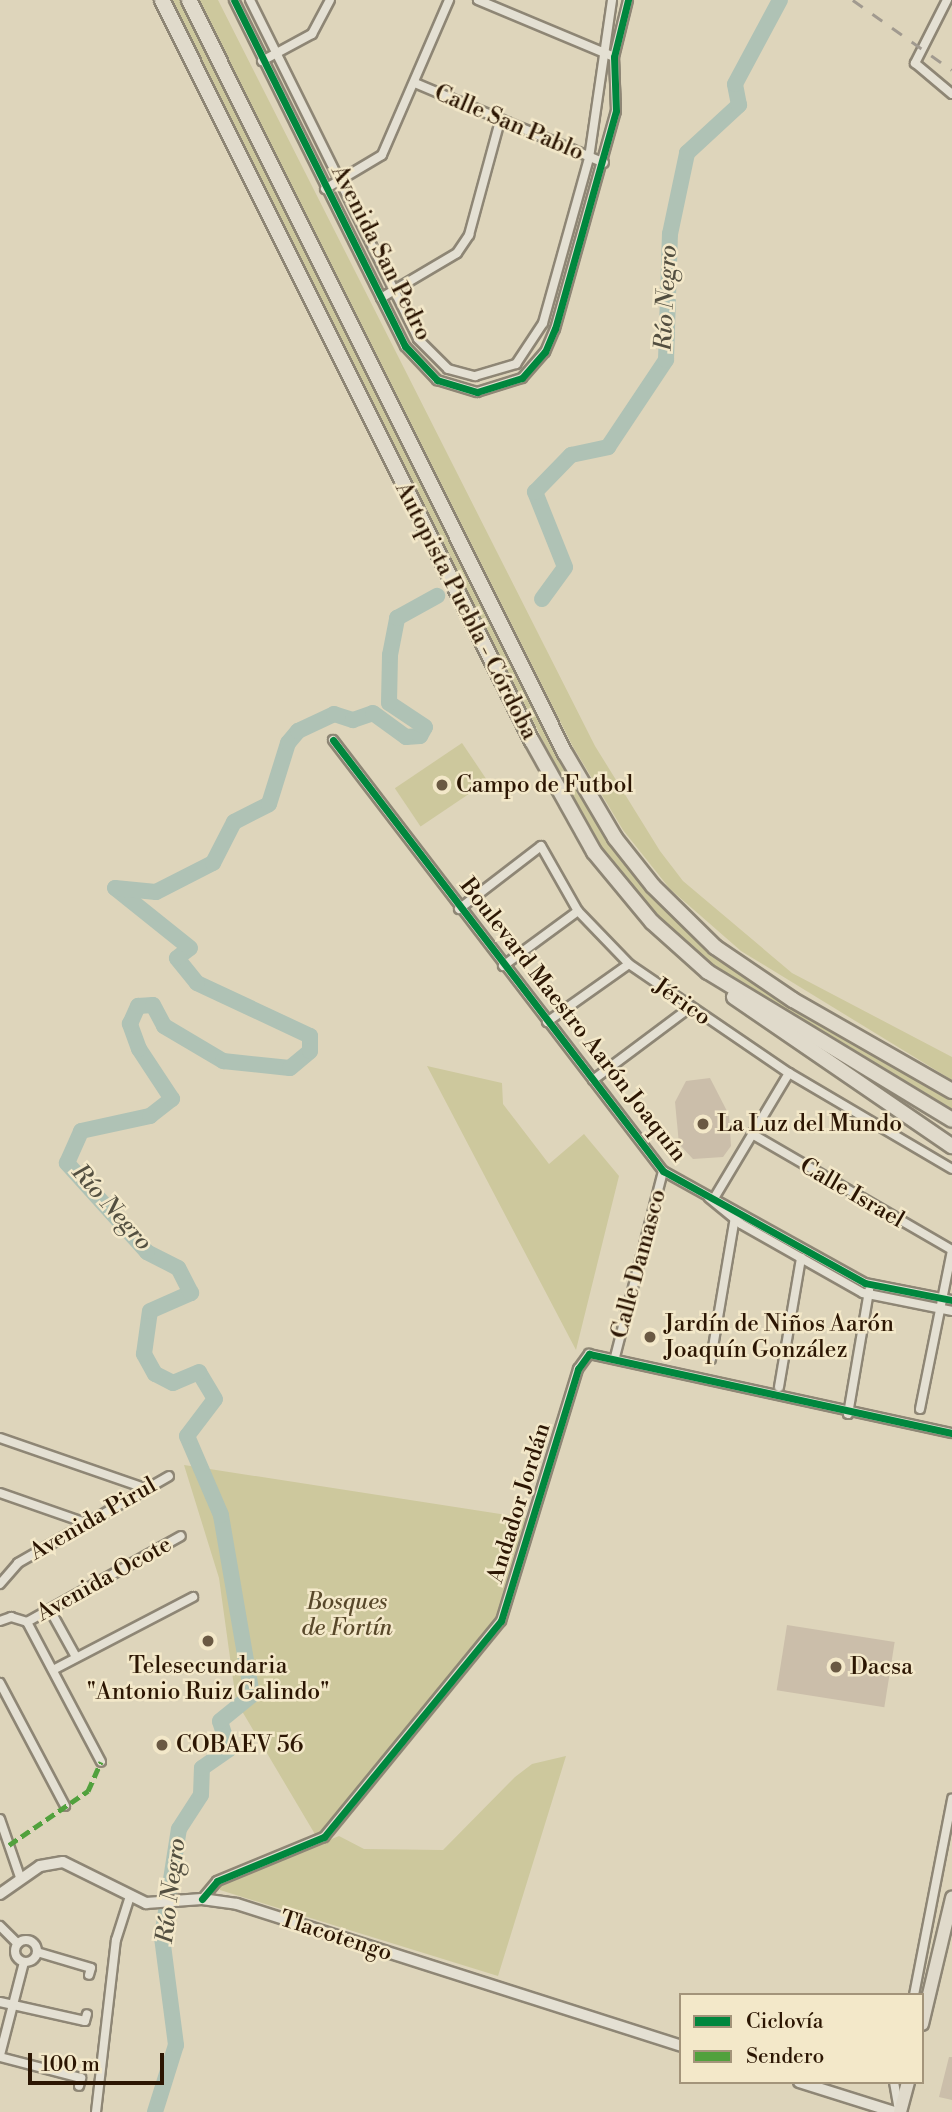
<!DOCTYPE html>
<meta charset="utf-8">
<style>
body{margin:0}
#map{position:relative;width:952px;height:2112px;overflow:hidden;background:#ded5bb;font-family:"Libre Bodoni",serif}
div>[style]{position:absolute}
[style*='--x']{left:calc(var(--x)*1px);top:calc(var(--y)*1px);width:calc(var(--w)*1px);rotate:calc(var(--a)*1deg)}
.green>*{inset:0;background:#cdc89d;transform-origin:0 0}
.river>*{height:16px;margin:-8px;padding:0 8px;transform-origin:8px;border-radius:8px;background:#afc2b5}
.building>*{inset:0;background:#cbbeaa;transform-origin:0 0}
.roads{filter:drop-shadow(2px 0 #8e8675) drop-shadow(-2px 0 #8e8675) drop-shadow(0 2px #8e8675) drop-shadow(0 -2px #8e8675)}
.minor>*{height:8px;margin:-4px;padding:0 4px;transform-origin:4px;border-radius:4px;background:#e4e0d3}
.minor>.ring{margin:-4px;padding:0;box-sizing:content-box;background:none;border:8px solid #e4e0d3;border-radius:50%}
.tertiary>*{height:10px;margin:-5px;padding:0 5px;transform-origin:5px;border-radius:5px;background:#e4e0d3}
.primary>*{height:12px;margin:-6px;padding:0 6px;transform-origin:6px;border-radius:6px;background:#e0dacb}
.motorway>*{height:14px;margin:-7px;padding:0 7px;transform-origin:7px;border-radius:7px;background:#e0dacb}
.rail>*{height:2.5px;margin-top:-1.25px;transform-origin:0;background:repeating-linear-gradient(90deg,#a19a8f 0 12px,transparent 0 24px)}
.quiet>*{height:5px;margin-top:-2.5px;transform-origin:0;background:repeating-linear-gradient(90deg,#51a13d 0 10px,transparent 0 15px)}
.cycleway>*{height:7px;margin:-3.5px;padding:0 3.5px;transform-origin:3.5px;border-radius:3.5px;background:#00873e}
.dots>*{width:19px;height:19px;translate:-50% -50%;box-sizing:border-box;border:4px solid #f3e8c9;border-radius:50%}
span{translate:-50% -50%;white-space:nowrap;text-align:center;line-height:1.15;-webkit-text-stroke:5px #f3e8c9;paint-order:stroke}
.street-label{font-size:23px;color:#2c1603}
.poi-label{font-size:23px;color:#2c1603}
.left{translate:0 -50%;text-align:left}
.park-label{font-size:23px;color:#58482a;font-style:italic}
.water-label{font-size:24px;color:#534f40;font-style:italic}
.legend{position:absolute;left:679px;top:1993px;width:245px;height:91px;box-sizing:border-box;background:#f3e8c9;border:2px solid #a3947a;margin:0;padding:9px 12px;list-style:none;font-size:21px;color:#2c1603}
.legend li{display:flex;align-items:center;gap:14px;height:35px}
.legend b{width:35px;border:2px solid #a3947a}
.scale{position:absolute;left:28px;top:2053px;width:136px;height:32px;box-sizing:border-box;border:4px solid #2c1603;border-top:0;padding-left:9px;font-size:21px;line-height:24px;white-space:nowrap;color:#2c1603;-webkit-text-stroke:5px #f3e8c9;paint-order:stroke}
</style>
<div id="map">
<div class="green">
<i style="clip-path:polygon(167px 0,182px 0,602px 831px,665px 909px,718px 957px,790px 1006px,952px 1098px,952px 1112px,711px 966px,657px 917px,592px 837px)"></i>
<i style="clip-path:polygon(199px 0,218px 0,595px 746px,660px 851px,683px 881px,792px 973px,952px 1057px,952px 1080px,741px 951px,670px 889px,623px 830px,572px 745px)"></i>
<i style="left:462px;top:743px;width:46px;height:81px;rotate:56deg"></i>
<i style="clip-path:polygon(427px 1066px,502px 1083px,503px 1104px,549px 1164px,584px 1134px,619px 1176px,576px 1350px)"></i>
<i style="clip-path:polygon(184px 1465px,532px 1519px,501px 1621px,319px 1841px,236px 1701px,219px 1578px)"></i>
<i style="clip-path:polygon(566px 1756px,498px 1976px,220px 1890px,220px 1885px,339px 1836px,364px 1849px,443px 1850px,515px 1777px,532px 1764px)"></i>
</div>
<div class="river">
<i style="--x:542;--y:599;--w:39;--a:-54"></i>
<i style="--x:565;--y:567;--w:81;--a:-111.8"></i>
<i style="--x:535;--y:492;--w:52;--a:-45.8"></i>
<i style="--x:571;--y:455;--w:38;--a:-12"></i>
<i style="--x:608;--y:447;--w:105;--a:-56.3"></i>
<i style="--x:666;--y:360;--w:126;--a:-88.2"></i>
<i style="--x:670;--y:234;--w:83;--a:-78.1"></i>
<i style="--x:687;--y:153;--w:71;--a:-42.7"></i>
<i style="--x:739;--y:105;--w:21;--a:-101"></i>
<i style="--x:735;--y:84;--w:95;--a:-61.8"></i>
<i style="--x:155;--y:2112;--w:70;--a:-72.6"></i>
<i style="--x:176;--y:2045;--w:109;--a:-97.4"></i>
<i style="--x:162;--y:1937;--w:109;--a:-81.1"></i>
<i style="--x:179;--y:1829;--w:40;--a:-57.1"></i>
<i style="--x:201;--y:1795;--w:27;--a:-88"></i>
<i style="--x:202;--y:1768;--w:33;--a:-35"></i>
<i style="--x:229;--y:1749;--w:29;--a:-108"></i>
<i style="--x:220;--y:1721;--w:41;--a:-39.1"></i>
<i style="--x:252;--y:1695;--w:183;--a:-99.8"></i>
<i style="--x:221;--y:1515;--w:86;--a:-113.3"></i>
<i style="--x:187;--y:1436;--w:46;--a:-52.9"></i>
<i style="--x:215;--y:1399;--w:31;--a:-121"></i>
<i style="--x:199;--y:1372;--w:28;--a:157"></i>
<i style="--x:173;--y:1383;--w:20;--a:-153"></i>
<i style="--x:155;--y:1374;--w:23;--a:-119"></i>
<i style="--x:144;--y:1354;--w:43;--a:-82.1"></i>
<i style="--x:150;--y:1311;--w:45;--a:-23.7"></i>
<i style="--x:191;--y:1293;--w:28;--a:-117"></i>
<i style="--x:178;--y:1268;--w:35;--a:-153"></i>
<i style="--x:147;--y:1252;--w:120;--a:-132"></i>
<i style="--x:67;--y:1163;--w:35;--a:-66"></i>
<i style="--x:81;--y:1131;--w:71;--a:-12.3"></i>
<i style="--x:150;--y:1116;--w:28;--a:-38"></i>
<i style="--x:172;--y:1099;--w:60;--a:-123.4"></i>
<i style="--x:139;--y:1049;--w:27;--a:-110"></i>
<i style="--x:130;--y:1024;--w:20;--a:-66"></i>
<i style="--x:138;--y:1006;--w:15;--a:-4"></i>
<i style="--x:153;--y:1005;--w:24;--a:62"></i>
<i style="--x:164;--y:1026;--w:69;--a:30.7"></i>
<i style="--x:223;--y:1061;--w:67;--a:6"></i>
<i style="--x:290;--y:1068;--w:26;--a:-40"></i>
<i style="--x:310;--y:1051;--w:15;--a:-90"></i>
<i style="--x:310;--y:1036;--w:125;--a:-154.9"></i>
<i style="--x:197;--y:983;--w:32;--a:-129"></i>
<i style="--x:177;--y:958;--w:16;--a:-38"></i>
<i style="--x:190;--y:948;--w:96;--a:-141.3"></i>
<i style="--x:115;--y:888;--w:41;--a:5.6"></i>
<i style="--x:156;--y:892;--w:64;--a:-27"></i>
<i style="--x:213;--y:863;--w:46;--a:-62.9"></i>
<i style="--x:234;--y:822;--w:39;--a:-27"></i>
<i style="--x:269;--y:804;--w:64;--a:-72.7"></i>
<i style="--x:288;--y:743;--w:16;--a:-50"></i>
<i style="--x:298;--y:731;--w:40;--a:-25"></i>
<i style="--x:334;--y:714;--w:20;--a:18"></i>
<i style="--x:353;--y:720;--w:21;--a:-19"></i>
<i style="--x:373;--y:713;--w:41;--a:36"></i>
<i style="--x:406;--y:737;--w:14;--a:-4"></i>
<i style="--x:420;--y:736;--w:10;--a:-61"></i>
<i style="--x:425;--y:727;--w:43;--a:-146.3"></i>
<i style="--x:389;--y:703;--w:48;--a:-88.8"></i>
<i style="--x:390;--y:655;--w:38;--a:-79"></i>
<i style="--x:397;--y:618;--w:46;--a:-28.8"></i>
</div>
<div class="building">
<i style="clip-path:polygon(710px 1078px,729px 1115px,731px 1146px,723px 1157px,693px 1159px,679px 1144px,675px 1102px,686px 1081px)"></i>
<i style="left:787px;top:1625px;width:109px;height:66px;rotate:9deg"></i>
<i style="clip-path:polygon(949px 2057px,952px 2057px,952px 2100px,939px 2097px)"></i>
</div>
<div class="roads">
<div class="minor">
<i style="--x:234;--y:0;--w:386;--a:63.7"></i>
<i style="--x:405;--y:346;--w:47;--a:46.7"></i>
<i style="--x:437;--y:380;--w:42;--a:16.7"></i>
<i style="--x:477;--y:392;--w:47;--a:-17.3"></i>
<i style="--x:522;--y:378;--w:35;--a:-49"></i>
<i style="--x:545;--y:352;--w:25;--a:-67"></i>
<i style="--x:555;--y:329;--w:226;--a:-74.4"></i>
<i style="--x:616;--y:111;--w:54;--a:-92.1"></i>
<i style="--x:614;--y:57;--w:59;--a:-76.2"></i>
<i style="--x:250;--y:0;--w:378;--a:63.6"></i>
<i style="--x:418;--y:339;--w:42;--a:45"></i>
<i style="--x:448;--y:369;--w:28;--a:15"></i>
<i style="--x:475;--y:376;--w:43;--a:-16.3"></i>
<i style="--x:516;--y:364;--w:49;--a:-56.6"></i>
<i style="--x:543;--y:323;--w:171;--a:-74.4"></i>
<i style="--x:589;--y:158;--w:160;--a:-81.7"></i>
<i style="--x:478;--y:0;--w:147;--a:22.7"></i>
<i style="--x:947;--y:0;--w:71;--a:116.9"></i>
<i style="--x:915;--y:63;--w:48;--a:40"></i>
<i style="--x:262;--y:61;--w:57;--a:-28.4"></i>
<i style="--x:312;--y:34;--w:38;--a:-62"></i>
<i style="--x:415;--y:83;--w:205;--a:22.9"></i>
<i style="--x:325;--y:189;--w:66;--a:-30.8"></i>
<i style="--x:382;--y:155;--w:169;--a:-66.6"></i>
<i style="--x:381;--y:298;--w:88;--a:-30.6"></i>
<i style="--x:457;--y:253;--w:22;--a:-56"></i>
<i style="--x:469;--y:235;--w:118;--a:-74.8"></i>
<i style="--x:333;--y:740;--w:543;--a:52.56"></i>
<i style="--x:663;--y:1171;--w:231;--a:29"></i>
<i style="--x:865;--y:1283;--w:89;--a:11.1"></i>
<i style="--x:459;--y:909;--w:103;--a:-37.5"></i>
<i style="--x:541;--y:846;--w:75;--a:60.4"></i>
<i style="--x:578;--y:911;--w:74;--a:46.1"></i>
<i style="--x:629;--y:964;--w:194;--a:34.3"></i>
<i style="--x:789;--y:1073;--w:189;--a:30.5"></i>
<i style="--x:503;--y:966;--w:93;--a:-36.3"></i>
<i style="--x:547;--y:1022;--w:100;--a:-35.3"></i>
<i style="--x:593;--y:1080;--w:119;--a:-36.8"></i>
<i style="--x:752;--y:1134;--w:231;--a:30.1"></i>
<i style="--x:709;--y:1198;--w:41;--a:39.1"></i>
<i style="--x:741;--y:1224;--w:140;--a:29.5"></i>
<i style="--x:863;--y:1293;--w:91;--a:11.4"></i>
<i style="--x:713;--y:1200;--w:148;--a:-59.1"></i>
<i style="--x:615;--y:1357;--w:192;--a:-75.5"></i>
<i style="--x:711;--y:1359;--w:144;--a:-80.4"></i>
<i style="--x:779;--y:1387;--w:131;--a:-80.3"></i>
<i style="--x:920;--y:1409;--w:162;--a:-78.6"></i>
<i style="--x:848;--y:1414;--w:125;--a:-80.3"></i>
<i style="--x:0;--y:1438;--w:156;--a:19.1"></i>
<i style="--x:0;--y:1493;--w:94;--a:19.2"></i>
<i style="--x:0;--y:1584;--w:28;--a:-49"></i>
<i style="--x:18;--y:1563;--w:174;--a:-29.9"></i>
<i style="--x:50;--y:1610;--w:54;--a:61"></i>
<i style="--x:0;--y:1621;--w:12;--a:-20"></i>
<i style="--x:11;--y:1617;--w:17;--a:17"></i>
<i style="--x:27;--y:1622;--w:158;--a:62.1"></i>
<i style="--x:27;--y:1622;--w:176;--a:-29.2"></i>
<i style="--x:53;--y:1670;--w:158;--a:-27.5"></i>
<i style="--x:0;--y:1683;--w:139;--a:62.1"></i>
<i style="--x:0;--y:1819;--w:61;--a:71"></i>
<i style="--x:202;--y:1899;--w:23;--a:-50"></i>
<i style="--x:217;--y:1881;--w:116;--a:-22.4"></i>
<i style="--x:324;--y:1837;--w:279;--a:-50.7"></i>
<i style="--x:501;--y:1621;--w:264;--a:-73"></i>
<i style="--x:578;--y:1369;--w:19;--a:-54"></i>
<i style="--x:589;--y:1354;--w:371;--a:12.3"></i>
<i style="--x:0;--y:1926;--w:25;--a:45"></i>
<i class="ring" style="left:15px;top:1940px;width:14px;height:14px"></i>
<i style="--x:37;--y:1952;--w:56;--a:16.5"></i>
<i style="--x:91;--y:1968;--w:7;--a:106"></i>
<i style="--x:914;--y:1995;--w:200;--a:-79"></i>
<i style="--x:0;--y:2002;--w:87;--a:12.6"></i>
<i style="--x:85;--y:2021;--w:7;--a:-74"></i>
<i style="--x:0;--y:2055;--w:96;--a:-75.5"></i>
<i style="--x:0;--y:2057;--w:84;--a:14.5"></i>
<i style="--x:81;--y:2078;--w:8;--a:104"></i>
<i style="--x:894;--y:2082;--w:27;--a:80"></i>
<i style="--x:96;--y:2112;--w:173;--a:-83.4"></i>
<i style="--x:116;--y:1940;--w:46;--a:-72.3"></i>
</div>
<div class="tertiary">
<i style="--x:0;--y:1894;--w:49;--a:-35"></i>
<i style="--x:40;--y:1866;--w:23;--a:-10"></i>
<i style="--x:63;--y:1862;--w:93;--a:26.3"></i>
<i style="--x:146;--y:1903;--w:56;--a:-4.1"></i>
<i style="--x:202;--y:1899;--w:35;--a:8"></i>
<i style="--x:237;--y:1904;--w:466;--a:17.7"></i>
<i style="--x:799;--y:2082;--w:100;--a:17.5"></i>
</div>
<div class="primary">
<i style="--x:922;--y:2024;--w:130;--a:-76.6"></i>
<i style="--x:900;--y:2112;--w:31;--a:-75"></i>
</div>
<div class="motorway">
<i style="--x:162;--y:0;--w:828;--a:63.47"></i>
<i style="--x:532;--y:741;--w:127;--a:60.8"></i>
<i style="--x:594;--y:852;--w:91;--a:50.4"></i>
<i style="--x:652;--y:922;--w:75;--a:41.8"></i>
<i style="--x:708;--y:972;--w:285;--a:31.2"></i>
<i style="--x:189;--y:0;--w:842;--a:63.47"></i>
<i style="--x:565;--y:753;--w:99;--a:59.5"></i>
<i style="--x:615;--y:838;--w:61;--a:51.6"></i>
<i style="--x:653;--y:886;--w:87;--a:44.5"></i>
<i style="--x:715;--y:947;--w:94;--a:34.2"></i>
<i style="--x:793;--y:1000;--w:183;--a:29.8"></i>
<i style="--x:734;--y:997;--w:264;--a:34.4"></i>
</div>
</div>
<div class="rail">
<i style="--x:853;--y:0;--w:121;--a:35.3"></i>
</div>
<div class="quiet">
<i style="--x:9;--y:1845;--w:96;--a:-34.4"></i>
<i style="--x:88;--y:1791;--w:32;--a:-66"></i>
</div>
<div class="cycleway">
<i style="--x:234;--y:0;--w:386;--a:63.7"></i>
<i style="--x:405;--y:346;--w:47;--a:46.7"></i>
<i style="--x:437;--y:380;--w:42;--a:16.7"></i>
<i style="--x:477;--y:392;--w:47;--a:-17.3"></i>
<i style="--x:522;--y:378;--w:35;--a:-49"></i>
<i style="--x:545;--y:352;--w:25;--a:-67"></i>
<i style="--x:555;--y:329;--w:226;--a:-74.4"></i>
<i style="--x:616;--y:111;--w:54;--a:-92.1"></i>
<i style="--x:614;--y:57;--w:59;--a:-76.2"></i>
<i style="--x:333;--y:740;--w:543;--a:52.56"></i>
<i style="--x:663;--y:1171;--w:231;--a:29"></i>
<i style="--x:865;--y:1283;--w:89;--a:11.1"></i>
<i style="--x:202;--y:1899;--w:23;--a:-50"></i>
<i style="--x:217;--y:1881;--w:116;--a:-22.4"></i>
<i style="--x:324;--y:1837;--w:279;--a:-50.7"></i>
<i style="--x:501;--y:1621;--w:264;--a:-73"></i>
<i style="--x:578;--y:1369;--w:19;--a:-54"></i>
<i style="--x:589;--y:1354;--w:371;--a:12.3"></i>
</div>
<div class="dots">
<i style="left:442px;top:785px;background:#6a5943"></i>
<i style="left:703px;top:1124px;background:#6a5943"></i>
<i style="left:650px;top:1337px;background:#6a5943"></i>
<i style="left:208px;top:1641px;background:#6a5943"></i>
<i style="left:836px;top:1667px;background:#6a5943"></i>
<i style="left:162px;top:1745px;background:#6a5943"></i>
</div>
<div class="street-label">
<span style="left:509px;top:123px;rotate:23deg">Calle San Pablo</span>
<span style="left:381px;top:253px;rotate:63deg">Avenida San Pedro</span>
<span style="left:466px;top:611px;rotate:63deg">Autopista Puebla - Córdoba</span>
<span style="left:682px;top:1002px;rotate:35deg">Jérico</span>
<span style="left:573px;top:1020px;rotate:52deg">Boulevard Maestro Aarón Joaquín</span>
<span style="left:852px;top:1193px;rotate:30deg">Calle Israel</span>
<span style="left:639px;top:1264px;rotate:-75deg">Calle Damasco</span>
<span style="left:519px;top:1503px;rotate:-73deg">Andador Jordán</span>
<span style="left:93px;top:1519px;rotate:-30deg">Avenida Pirul</span>
<span style="left:104px;top:1579px;rotate:-29deg">Avenida Ocote</span>
<span style="left:336px;top:1936px;rotate:18deg">Tlacotengo</span>
</div>
<div class="poi-label">
<span class="left" style="left:456px;top:785px">Campo de Futbol</span>
<span class="left" style="left:717px;top:1124px">La Luz del Mundo</span>
<span class="left" style="left:664px;top:1337px">Jardín de Niños Aarón<br>Joaquín González</span>
<span style="left:208px;top:1679px">Telesecundaria<br>"Antonio Ruiz Galindo"</span>
<span class="left" style="left:850px;top:1667px">Dacsa</span>
<span class="left" style="left:176px;top:1745px">COBAEV 56</span>
</div>
<div class="park-label">
<span style="left:347px;top:1615px">Bosques<br>de Fortín</span>
</div>
<div class="water-label">
<span style="left:667px;top:298px;rotate:-87deg">Río Negro</span>
<span style="left:111px;top:1208px;rotate:48deg">Río Negro</span>
<span style="left:172px;top:1891px;rotate:-83deg">Río Negro</span>
</div>
<ul class="legend">
<li><b style="height:9px;background:#00873e"></b>Ciclovía</li>
<li><b style="height:9px;background:#51a13d"></b>Sendero</li>
</ul>
<div class="scale">100 m</div>
</div>
